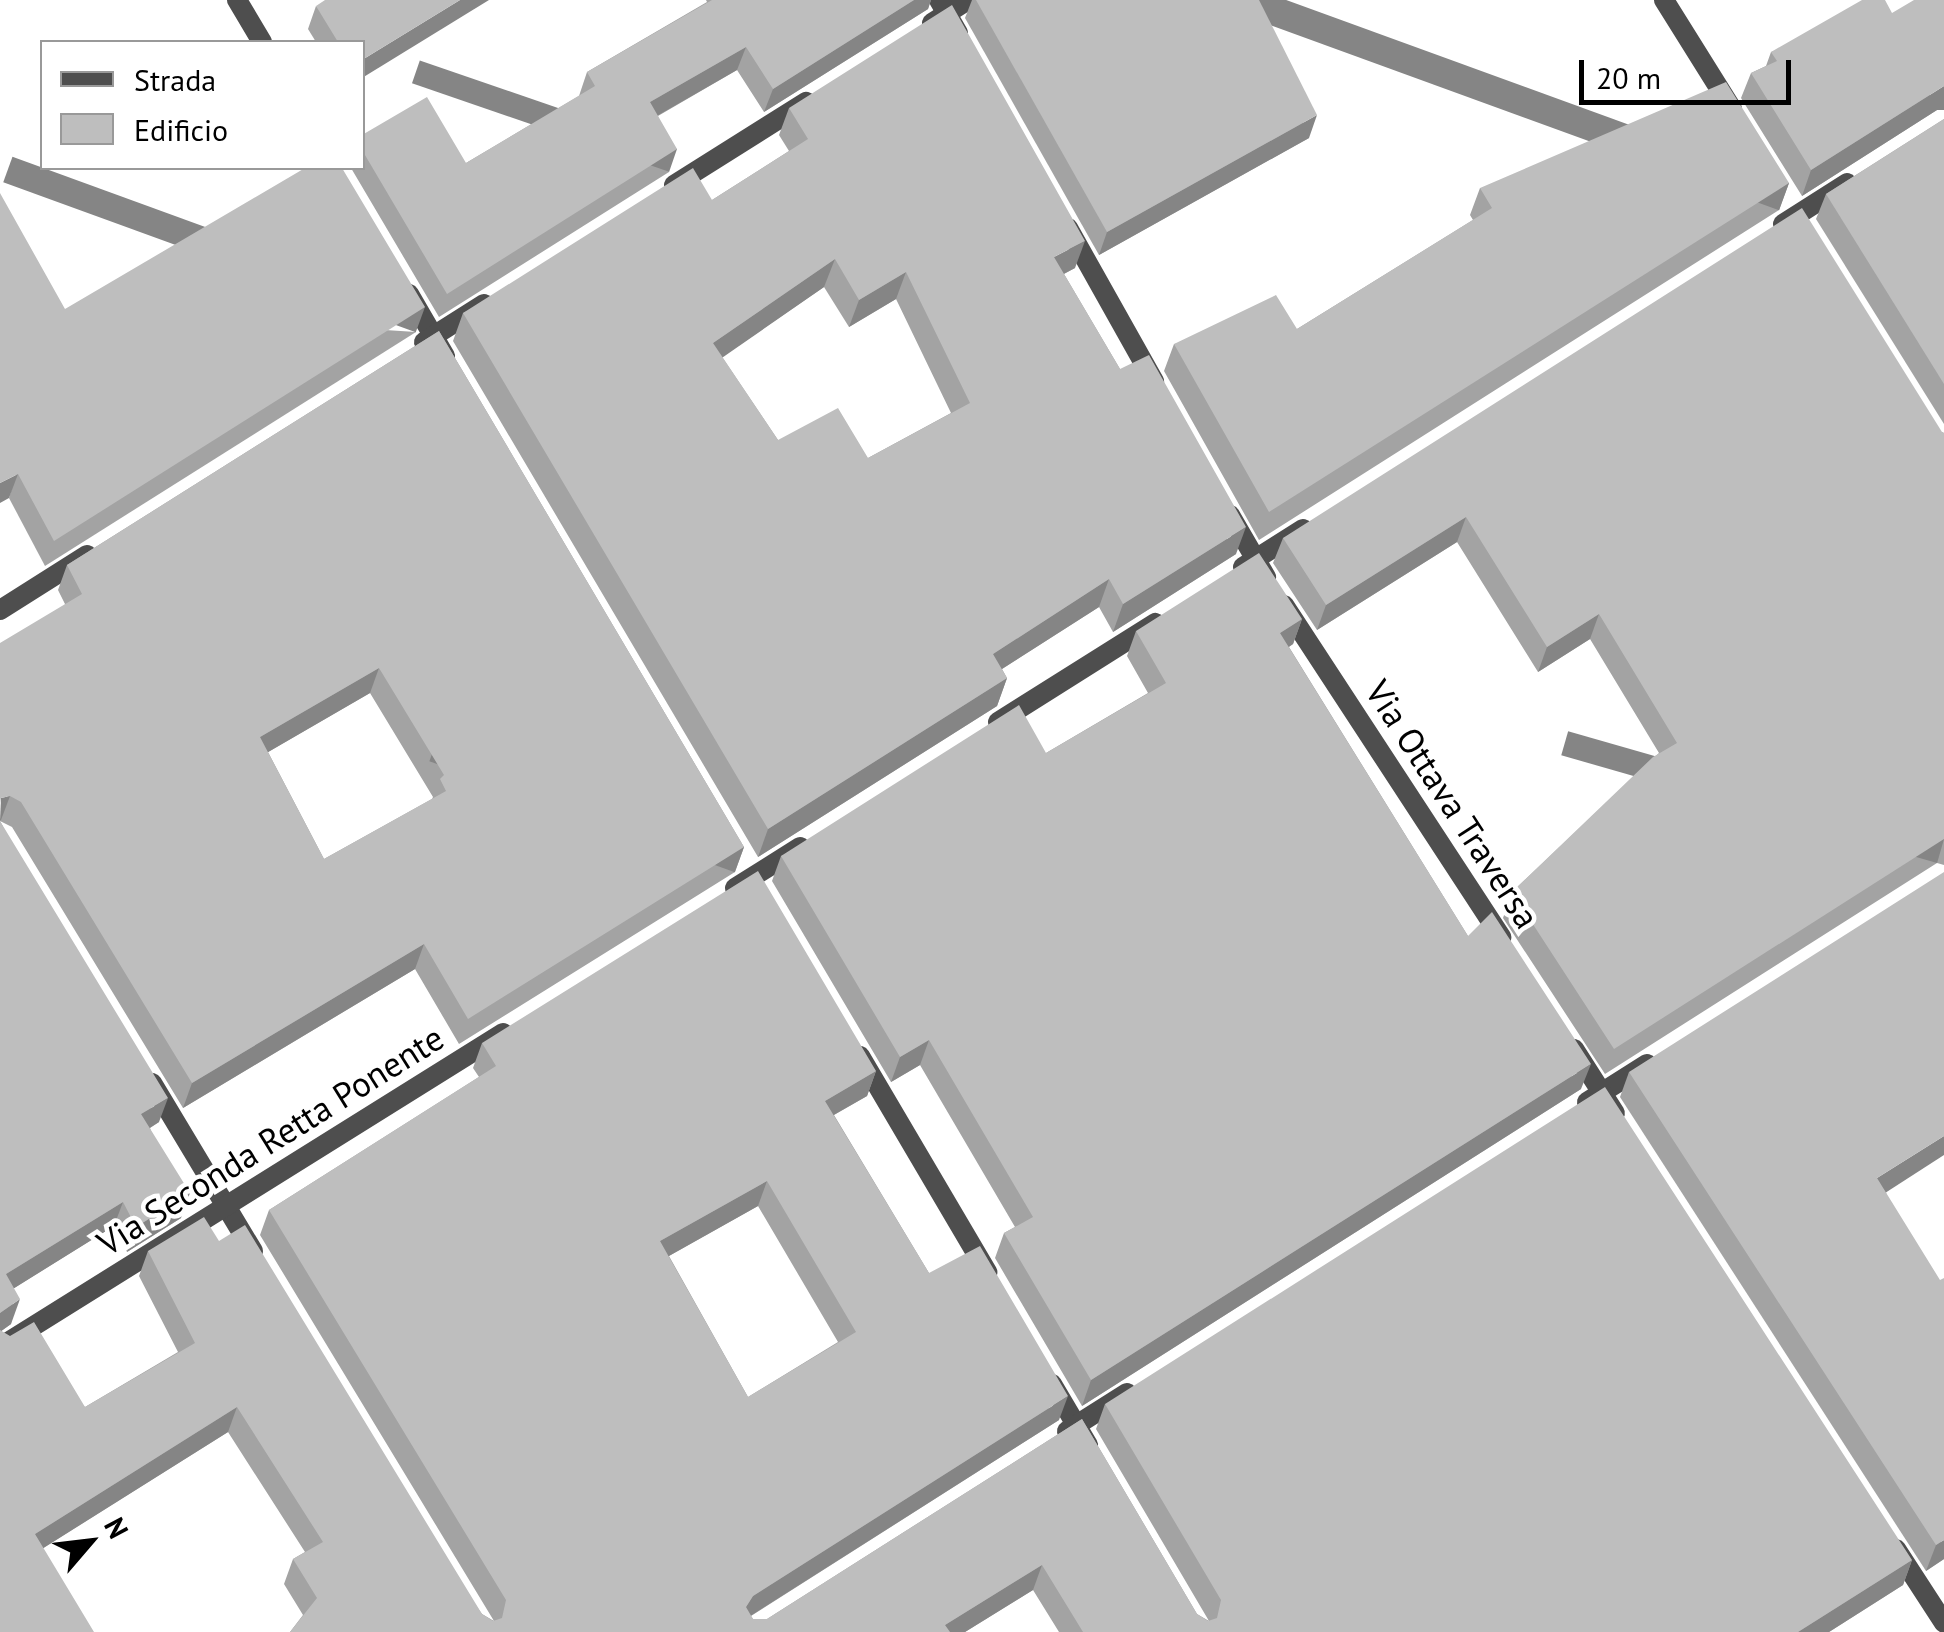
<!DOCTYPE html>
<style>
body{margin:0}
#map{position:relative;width:1944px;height:1632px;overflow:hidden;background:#fff;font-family:"PT Sans",sans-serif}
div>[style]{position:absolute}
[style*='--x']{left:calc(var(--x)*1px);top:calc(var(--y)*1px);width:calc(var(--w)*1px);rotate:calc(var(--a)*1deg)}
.minor>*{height:20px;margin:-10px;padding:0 10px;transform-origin:10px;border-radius:10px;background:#4e4e4e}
.tertiary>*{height:20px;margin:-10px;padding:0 10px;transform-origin:10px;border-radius:10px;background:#4e4e4e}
.wall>*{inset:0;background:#a3a3a3}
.shaded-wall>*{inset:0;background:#858585;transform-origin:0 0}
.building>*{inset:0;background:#bebebe}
span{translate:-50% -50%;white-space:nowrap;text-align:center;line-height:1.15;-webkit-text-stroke:9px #fff;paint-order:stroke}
.street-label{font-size:35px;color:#000}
.legend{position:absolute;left:40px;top:40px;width:325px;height:130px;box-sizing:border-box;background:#fff;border:2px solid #999;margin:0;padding:12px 18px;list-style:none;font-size:30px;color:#000}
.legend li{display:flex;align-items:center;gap:20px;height:50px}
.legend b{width:50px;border:2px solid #999}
.north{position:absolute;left:40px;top:1492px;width:100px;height:100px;-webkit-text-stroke:8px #fff;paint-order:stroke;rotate:62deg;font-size:28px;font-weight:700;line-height:40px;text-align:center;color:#000}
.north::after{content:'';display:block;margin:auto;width:35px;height:45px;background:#000;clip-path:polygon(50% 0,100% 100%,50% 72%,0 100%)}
.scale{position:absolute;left:1579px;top:60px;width:212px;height:45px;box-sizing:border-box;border:5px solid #000;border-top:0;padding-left:12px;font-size:30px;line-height:35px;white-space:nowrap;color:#000;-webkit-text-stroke:8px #fff;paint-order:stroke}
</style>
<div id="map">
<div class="minor">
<i style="--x:237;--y:0;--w:49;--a:59.2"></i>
<i style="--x:1664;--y:0;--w:128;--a:58"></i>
<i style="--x:932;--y:23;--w:43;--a:-32.6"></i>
<i style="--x:674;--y:185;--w:156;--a:-32.2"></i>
<i style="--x:1783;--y:224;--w:76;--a:-32.6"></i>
<i style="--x:409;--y:294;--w:72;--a:59.9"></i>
<i style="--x:424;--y:342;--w:71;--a:-32.3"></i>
<i style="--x:1243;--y:567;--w:71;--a:-32.3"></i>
<i style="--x:0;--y:610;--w:103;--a:-32.3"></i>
<i style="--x:998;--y:722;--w:186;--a:-32.2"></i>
<i style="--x:735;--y:888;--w:77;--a:-32.2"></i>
<i style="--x:860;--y:1056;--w:251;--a:59.5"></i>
<i style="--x:152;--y:1083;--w:196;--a:59"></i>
<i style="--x:1587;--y:1102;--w:71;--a:-32.3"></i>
<i style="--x:0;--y:1347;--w:593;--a:-31.97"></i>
<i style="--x:1052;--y:1384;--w:71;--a:59.5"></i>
<i style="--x:1067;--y:1431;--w:71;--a:-32.3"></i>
</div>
<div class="tertiary">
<i style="--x:939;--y:0;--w:38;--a:60"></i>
<i style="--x:1068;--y:228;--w:176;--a:60.7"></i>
<i style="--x:1230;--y:515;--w:72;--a:59.9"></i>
<i style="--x:1284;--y:605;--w:397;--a:56.8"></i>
<i style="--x:1574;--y:1049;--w:76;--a:57.4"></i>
<i style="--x:1896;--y:1549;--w:88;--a:57"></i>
</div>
<div class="wall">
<i style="clip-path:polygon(706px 0,931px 0,928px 9px,764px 112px,737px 70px,658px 116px,669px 172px,439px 317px,351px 168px,362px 168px,362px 135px,466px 163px,579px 96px,587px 72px,707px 2px)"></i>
<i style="clip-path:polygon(972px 0,1259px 0,1309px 138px,1099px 255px,965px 18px)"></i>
<i style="clip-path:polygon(316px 6px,362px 42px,316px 42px,308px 29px)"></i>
<i style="clip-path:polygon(1892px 13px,1937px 110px,1802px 196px,1741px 98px,1751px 73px,1766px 66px,1771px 52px)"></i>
<i style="clip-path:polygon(evenodd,789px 108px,1075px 268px,1064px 274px,1120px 369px,1236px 554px,1113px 632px,1099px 607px,1002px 669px,1007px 678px,997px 706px,758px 857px,453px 341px,463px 313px,712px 200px,789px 151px,779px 135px,789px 108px,824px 287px,849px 327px,896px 299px,951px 413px,868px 458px,778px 440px,722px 357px,824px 287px)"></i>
<i style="clip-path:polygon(1944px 119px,1944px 424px,1816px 219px,1826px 194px)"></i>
<i style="clip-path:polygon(1789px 183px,1779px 210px,1259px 540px,1164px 371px,1174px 344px,1297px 329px,1473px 220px,1470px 215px,1480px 188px)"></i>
<i style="clip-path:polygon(65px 309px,416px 332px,45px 566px,9px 498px)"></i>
<i style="clip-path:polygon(evenodd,439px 331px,744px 847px,735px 872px,459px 1044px,415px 969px,183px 1108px,12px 827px,0 821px,65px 604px,58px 590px,67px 565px,439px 331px,370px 693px,433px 797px,432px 799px,324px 859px,268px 752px,370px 693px)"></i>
<i style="clip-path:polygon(1942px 432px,1944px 433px,1944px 865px,1937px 863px,1605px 1074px,1503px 918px,1512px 892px,1659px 753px,1590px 639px,1538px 672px,1457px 542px,1317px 630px,1273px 563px,1283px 538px)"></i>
<i style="clip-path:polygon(1302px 619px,1293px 644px,1289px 647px,1468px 936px,1581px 1089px,1082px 1406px,995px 1258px,1004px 1233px,1015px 1227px,920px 1065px,891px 1082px,772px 881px,781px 856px,1046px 753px,1148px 693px,1127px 656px,1136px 631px)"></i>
<i style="clip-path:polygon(evenodd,0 821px,159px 1122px,150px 1128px,181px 1218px,127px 1252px,114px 1226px,14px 1288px,11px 1324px,1px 1331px,85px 1407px,178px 1352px,139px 1276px,148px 1251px,219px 1241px,482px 1614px,494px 1621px,260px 1235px,269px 1210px,479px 1077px,473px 1068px,482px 1043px,876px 1071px,867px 1096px,834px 1115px,929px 1273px,1059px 1420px,751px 1616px,753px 1619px,767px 1619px,1082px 1419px,1197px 1614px,1209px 1621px,1096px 1429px,1105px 1404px,1912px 1560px,1903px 1585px,1829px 1632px,1059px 1632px,1033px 1590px,965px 1632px,290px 1632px,303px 1615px,284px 1584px,293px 1559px,305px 1552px,228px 1432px,43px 1548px,0 1632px,0 821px,758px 1206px,838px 1342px,748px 1397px,669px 1256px,758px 1206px)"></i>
<i style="clip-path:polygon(1629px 1072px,1886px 1192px,1944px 1559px,1926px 1571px,1620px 1097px)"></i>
</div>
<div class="shaded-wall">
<i style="clip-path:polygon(460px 0,489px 0,362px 78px,362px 60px)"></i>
<i style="clip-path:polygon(914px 0,931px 0,928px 9px,764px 112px,773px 89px)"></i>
<i style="clip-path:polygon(746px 47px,737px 70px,641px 125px,650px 102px)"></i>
<i style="clip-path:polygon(1944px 86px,1944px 110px,1937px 110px,1802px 196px,1811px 170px)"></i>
<i style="clip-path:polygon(1317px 115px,1309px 138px,1099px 255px,1107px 232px)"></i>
<i style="left:677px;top:149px;width:24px;height:272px;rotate:109deg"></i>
<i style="left:1789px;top:183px;width:29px;height:615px;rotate:110deg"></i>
<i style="clip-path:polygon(1085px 241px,1075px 268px,1044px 284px,1054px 257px)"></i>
<i style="clip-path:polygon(835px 259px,824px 287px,703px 371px,713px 343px)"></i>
<i style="clip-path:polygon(906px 272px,896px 299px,849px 327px,859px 300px)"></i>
<i style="left:425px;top:307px;width:27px;height:439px;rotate:110deg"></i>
<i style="clip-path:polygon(18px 474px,9px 498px,0 503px,0 483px)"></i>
<i style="clip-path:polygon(1466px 517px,1457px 542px,1317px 630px,1326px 605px)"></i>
<i style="clip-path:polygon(1246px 527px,1236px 554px,1113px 632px,1123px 604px)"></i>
<i style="clip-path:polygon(1109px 579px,1099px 607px,983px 681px,993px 654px)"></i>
<i style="clip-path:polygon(1599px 614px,1590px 639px,1538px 672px,1547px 647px)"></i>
<i style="clip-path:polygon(1302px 619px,1293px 644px,1271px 658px,1280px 633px)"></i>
<i style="clip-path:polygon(379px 668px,370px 693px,251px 762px,260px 737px)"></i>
<i style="clip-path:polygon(1007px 678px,997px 706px,758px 857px,768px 829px)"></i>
<i style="clip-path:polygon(10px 796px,1px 820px,0 821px,1px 798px)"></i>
<i style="left:1944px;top:839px;width:25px;height:391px;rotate:106deg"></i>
<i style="left:744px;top:847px;width:27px;height:325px;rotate:110deg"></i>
<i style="clip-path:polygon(424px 944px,415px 969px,183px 1108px,192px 1083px)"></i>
<i style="clip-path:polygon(929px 1040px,920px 1065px,891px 1082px,900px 1057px)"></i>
<i style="clip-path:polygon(1591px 1064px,1581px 1089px,1082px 1406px,1091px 1380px)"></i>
<i style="clip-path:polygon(876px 1071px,867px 1096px,816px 1125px,825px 1101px)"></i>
<i style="clip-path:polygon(168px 1098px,159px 1122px,132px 1139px,141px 1114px)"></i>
<i style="clip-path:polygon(1944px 1136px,1944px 1155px,1868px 1204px,1877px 1178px)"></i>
<i style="clip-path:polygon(767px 1181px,758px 1206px,651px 1266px,660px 1241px)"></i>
<i style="clip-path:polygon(190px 1193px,181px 1218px,127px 1252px,136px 1227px)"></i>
<i style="clip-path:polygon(123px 1202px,114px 1226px,0 1297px,6px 1274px)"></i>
<i style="clip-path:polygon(20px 1299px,11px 1324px,0 1332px,0 1313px)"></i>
<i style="clip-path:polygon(1068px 1396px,1059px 1420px,744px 1620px,746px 1607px,753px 1596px)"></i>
<i style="clip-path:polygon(237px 1407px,228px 1432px,26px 1559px,35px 1534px)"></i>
<i style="clip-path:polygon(1944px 1540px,1944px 1559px,1926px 1571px,1936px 1545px)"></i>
<i style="clip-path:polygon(1912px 1560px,1903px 1585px,1829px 1632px,1798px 1632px)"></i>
<i style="clip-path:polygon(1042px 1565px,1033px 1590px,965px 1632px,943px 1632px,945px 1625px)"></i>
</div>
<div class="building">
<i style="clip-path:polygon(325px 0,460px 0,362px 60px,362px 42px,338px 42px,316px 6px)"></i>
<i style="clip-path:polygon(712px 0,914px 0,773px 89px,746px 47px,650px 102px,677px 149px,447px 294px,362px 150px,362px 135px,427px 97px,466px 163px,595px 86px,587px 72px)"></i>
<i style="clip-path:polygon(976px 0,1259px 0,1317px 115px,1107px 232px)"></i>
<i style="clip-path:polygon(1862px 0,1885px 0,1892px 13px,1914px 0,1944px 0,1944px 86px,1811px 170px,1751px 73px,1777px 61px,1771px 52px)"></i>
<i style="clip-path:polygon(evenodd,952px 5px,1085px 241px,1054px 257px,1120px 369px,1149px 355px,1246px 527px,1123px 604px,1109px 579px,993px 654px,1007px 678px,768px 829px,463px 313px,693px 168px,712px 200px,808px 139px,789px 108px,952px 5px,835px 259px,859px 300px,906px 272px,970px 403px,868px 458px,838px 408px,778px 440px,713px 343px,835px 259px)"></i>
<i style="clip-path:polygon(1726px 82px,1789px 183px,1269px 512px,1174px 344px,1276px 295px,1297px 329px,1492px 208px,1480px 188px)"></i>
<i style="clip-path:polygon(1944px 119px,1944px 384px,1826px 194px)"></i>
<i style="clip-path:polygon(305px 168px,342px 168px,425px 307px,54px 541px,18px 474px,0 483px,0 193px,65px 309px)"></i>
<i style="clip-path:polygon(1802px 208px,1942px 432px,1944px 433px,1944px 839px,1614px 1049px,1512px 892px,1653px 757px,1677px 743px,1599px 614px,1547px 647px,1466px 517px,1326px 605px,1283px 538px)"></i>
<i style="clip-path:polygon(evenodd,439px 331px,744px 847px,468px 1019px,424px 944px,192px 1083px,21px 802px,10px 796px,1px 798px,0 803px,0 643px,82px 594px,67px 565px,439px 331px,379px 668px,444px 775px,440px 779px,446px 791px,324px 859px,260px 737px,379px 668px)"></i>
<i style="clip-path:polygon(1259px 553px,1302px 619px,1280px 633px,1468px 936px,1492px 912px,1591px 1064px,1091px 1380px,1004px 1233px,1033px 1217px,929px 1040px,900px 1057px,781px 856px,1019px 705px,1046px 753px,1166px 683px,1136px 631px)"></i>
<i style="clip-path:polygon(0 821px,168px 1098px,141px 1114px,190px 1193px,136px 1227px,123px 1202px,6px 1274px,20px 1299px,0 1313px)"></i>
<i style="clip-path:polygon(evenodd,758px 871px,876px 1071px,825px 1101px,929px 1273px,980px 1246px,1068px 1396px,753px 1596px,746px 1607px,753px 1619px,767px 1619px,1082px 1419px,1197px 1614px,1208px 1621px,1217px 1618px,1221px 1600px,1105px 1404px,1605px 1087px,1912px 1560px,1798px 1632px,1083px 1632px,1042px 1565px,945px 1625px,950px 1632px,290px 1632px,317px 1598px,293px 1559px,323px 1542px,237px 1407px,35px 1534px,94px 1632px,0 1632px,0 1330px,10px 1336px,34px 1322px,85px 1407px,195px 1343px,148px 1251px,204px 1217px,219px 1241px,245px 1225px,482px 1614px,493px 1621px,502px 1618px,506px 1600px,269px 1210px,496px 1066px,482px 1043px,758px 871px,767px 1181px,856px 1332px,748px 1397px,660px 1241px,767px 1181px)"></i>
<i style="clip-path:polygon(1944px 872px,1944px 1136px,1877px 1178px,1940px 1280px,1944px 1278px,1944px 1540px,1936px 1545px,1629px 1072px)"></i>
</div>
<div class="street-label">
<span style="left:1453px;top:804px;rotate:57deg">Via Ottava Traversa</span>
<span style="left:270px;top:1140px;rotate:-32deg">Via Seconda Retta Ponente</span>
</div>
<ul class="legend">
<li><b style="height:12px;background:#4e4e4e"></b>Strada</li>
<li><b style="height:28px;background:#bebebe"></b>Edificio</li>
</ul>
<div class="north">N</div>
<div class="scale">20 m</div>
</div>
